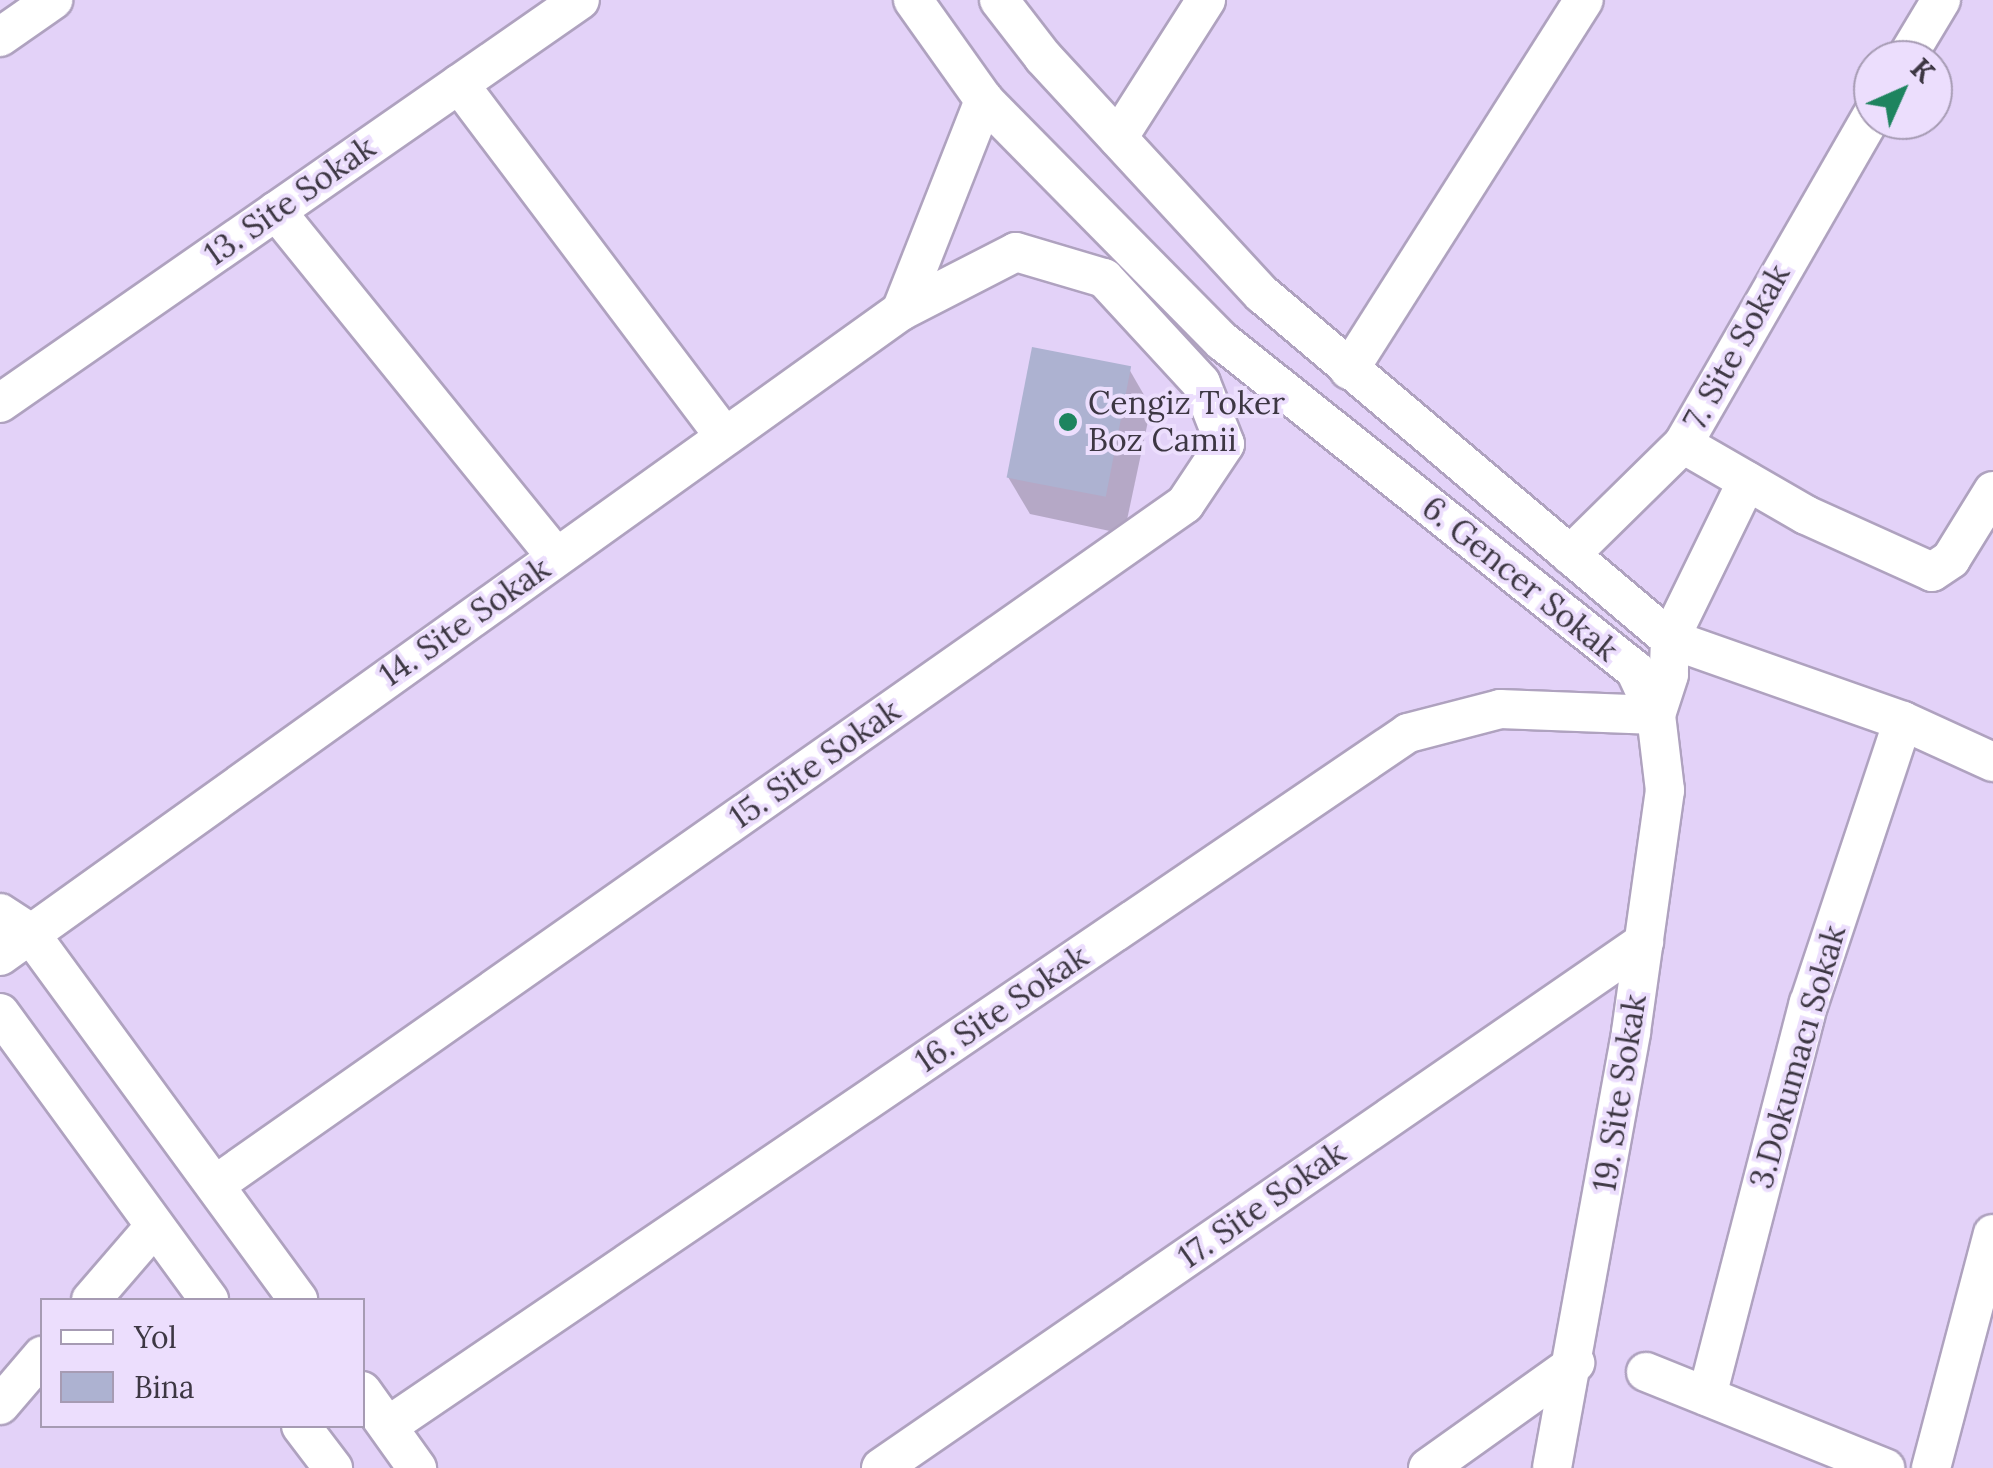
<!DOCTYPE html>
<meta charset="utf-8">
<style>
body{margin:0}
#map{position:relative;width:1993px;height:1468px;overflow:hidden;background:#ecdefd;font-family:Lora,serif}
div>[style]{position:absolute}
[style*='--x']{left:calc(var(--x)*1px);top:calc(var(--y)*1px);width:calc(var(--w)*1px);rotate:calc(var(--a)*1deg)}
.built>*{inset:0;background:#e3d2f8}
.shadow>*{inset:0;background:#0003}
.building>*{inset:0;background:#adb2d1;transform-origin:0 0}
.roads{filter:drop-shadow(2px 0 #afa2bf) drop-shadow(-2px 0 #afa2bf) drop-shadow(0 2px #afa2bf) drop-shadow(0 -2px #afa2bf)}
.minor>*{height:38px;margin:-19px;padding:0 19px;transform-origin:19px;border-radius:19px;background:#fff}
.dots>*{width:28px;height:28px;translate:-50% -50%;box-sizing:border-box;border:5px solid #ecdefd;border-radius:50%}
span{translate:-50% -50%;white-space:nowrap;text-align:center;line-height:1.15;-webkit-text-stroke:8px #ecdefd;paint-order:stroke}
.street-label{font-size:32px;color:#3d3743}
.poi-label{font-size:32px;color:#3d3743}
.left{translate:0 -50%;text-align:left}
.legend{position:absolute;left:40px;top:1298px;width:325px;height:130px;box-sizing:border-box;background:#ecdefd;border:2px solid #a69bb3;margin:0;padding:12px 18px;list-style:none;font-size:30px;color:#3d3743}
.legend li{display:flex;align-items:center;gap:20px;height:50px}
.legend b{width:50px;border:2px solid #a69bb3}
.north{position:absolute;left:1853px;top:40px;width:100px;height:100px;box-sizing:border-box;background:#ecdefd;border:2px solid #a69bb3;border-radius:50%;rotate:45deg;font-size:28px;font-weight:700;line-height:40px;text-align:center;color:#3d3743}
.north::after{content:'';display:block;margin:auto;width:35px;height:45px;background:#1e845f;clip-path:polygon(50% 0,100% 100%,50% 72%,0 100%)}
</style>
<div id="map">
<div class="built">
<i style="clip-path:polygon(evenodd,0 0,1993px 0,1993px 1468px,0 1468px,0 0,1873px 60px,1933px 60px,1933px 120px,1873px 120px,1873px 60px,0 0,42px 1300px,362px 1300px,362px 1426px,42px 1426px,42px 1300px)"></i>
</div>
<div class="shadow">
<i style="clip-path:polygon(1129px 369px,1151px 407px,1124px 534px,1030px 514px,1008px 477px)"></i>
</div>
<div class="building">
<i style="left:1032px;top:347px;width:101px;height:133px;rotate:11deg"></i>
</div>
<div class="roads">
<div class="minor">
<i style="--x:913;--y:0;--w:123;--a:54.6"></i>
<i style="--x:984;--y:100;--w:339;--a:45.4"></i>
<i style="--x:1222;--y:341;--w:528;--a:38.54"></i>
<i style="--x:1635;--y:670;--w:50;--a:65"></i>
<i style="--x:1656;--y:715;--w:76;--a:83.2"></i>
<i style="--x:1665;--y:790;--w:245;--a:98"></i>
<i style="--x:1631;--y:1033;--w:442;--a:100.3"></i>
<i style="--x:999;--y:0;--w:72;--a:52.3"></i>
<i style="--x:1043;--y:57;--w:323;--a:47.3"></i>
<i style="--x:1262;--y:294;--w:534;--a:40.22"></i>
<i style="--x:1670;--y:639;--w:36;--a:92"></i>
<i style="--x:1669;--y:675;--w:42;--a:108"></i>
<i style="--x:0;--y:37;--w:65;--a:-34.9"></i>
<i style="--x:1905;--y:60;--w:70;--a:-59"></i>
<i style="--x:459;--y:84;--w:441;--a:53"></i>
<i style="--x:1118;--y:138;--w:164;--a:-57.5"></i>
<i style="--x:276;--y:211;--w:445;--a:51"></i>
<i style="--x:901;--y:311;--w:227;--a:-68.5"></i>
<i style="--x:1349;--y:370;--w:438;--a:-57.6"></i>
<i style="--x:0;--y:403;--w:706;--a:-34.79"></i>
<i style="--x:1683;--y:444;--w:142;--a:30"></i>
<i style="--x:1806;--y:515;--w:138;--a:24.3"></i>
<i style="--x:1932;--y:572;--w:23;--a:-34"></i>
<i style="--x:1951;--y:559;--w:80;--a:-58.3"></i>
<i style="--x:1747;--y:481;--w:176;--a:116"></i>
<i style="--x:1670;--y:639;--w:247;--a:19.4"></i>
<i style="--x:1903;--y:721;--w:99;--a:24.5"></i>
<i style="--x:1570;--y:555;--w:158;--a:-44.5"></i>
<i style="--x:1683;--y:444;--w:381;--a:-60.1"></i>
<i style="--x:0;--y:913;--w:35;--a:33"></i>
<i style="--x:29;--y:932;--w:456;--a:53.8"></i>
<i style="--x:0;--y:956;--w:1108;--a:-35.6"></i>
<i style="--x:901;--y:311;--w:129;--a:-27.2"></i>
<i style="--x:1016;--y:252;--w:92;--a:16.5"></i>
<i style="--x:0;--y:1013;--w:355;--a:53.9"></i>
<i style="--x:215;--y:1185;--w:1185;--a:-35.07"></i>
<i style="--x:1185;--y:504;--w:72;--a:-56.3"></i>
<i style="--x:1225;--y:444;--w:66;--a:-111.5"></i>
<i style="--x:1201;--y:383;--w:143;--a:-132.7"></i>
<i style="--x:91;--y:1300;--w:96;--a:-49.2"></i>
<i style="--x:1646;--y:1372;--w:258;--a:21.9"></i>
<i style="--x:362;--y:1391;--w:95;--a:54.5"></i>
<i style="--x:1707;--y:1396;--w:406;--a:-75.5"></i>
<i style="--x:1809;--y:1003;--w:297;--a:-71.6"></i>
<i style="--x:0;--y:1405;--w:65;--a:-49.4"></i>
<i style="--x:301;--y:1426;--w:53;--a:52.7"></i>
<i style="--x:388;--y:1426;--w:1233;--a:-34.19"></i>
<i style="--x:1408;--y:733;--w:95;--a:-14.6"></i>
<i style="--x:1500;--y:709;--w:156;--a:2.2"></i>
<i style="--x:881;--y:1468;--w:927;--a:-34.58"></i>
<i style="--x:1428;--y:1468;--w:181;--a:-35.5"></i>
<i style="--x:1931;--y:1468;--w:242;--a:-75.2"></i>
</div>
</div>
<div class="dots">
<i style="left:1068px;top:422px;background:#1e845f"></i>
</div>
<div class="street-label">
<span style="left:290px;top:201px;rotate:-35deg">13. Site Sokak</span>
<span style="left:1737px;top:347px;rotate:-61deg">7. Site Sokak</span>
<span style="left:1520px;top:579px;rotate:39deg">6. Gencer Sokak</span>
<span style="left:465px;top:622px;rotate:-35deg">14. Site Sokak</span>
<span style="left:815px;top:764px;rotate:-35deg">15. Site Sokak</span>
<span style="left:1002px;top:1009px;rotate:-34deg">16. Site Sokak</span>
<span style="left:1798px;top:1057px;rotate:-74deg">3.Dokumacı Sokak</span>
<span style="left:1620px;top:1093px;rotate:-81deg">19. Site Sokak</span>
<span style="left:1262px;top:1205px;rotate:-35deg">17. Site Sokak</span>
</div>
<div class="poi-label">
<span class="left" style="left:1088px;top:422px">Cengiz Toker<br>Boz Camii</span>
</div>
<ul class="legend">
<li><b style="height:12px;background:#fff"></b>Yol</li>
<li><b style="height:28px;background:#adb2d1"></b>Bina</li>
</ul>
<div class="north">K</div>
</div>
